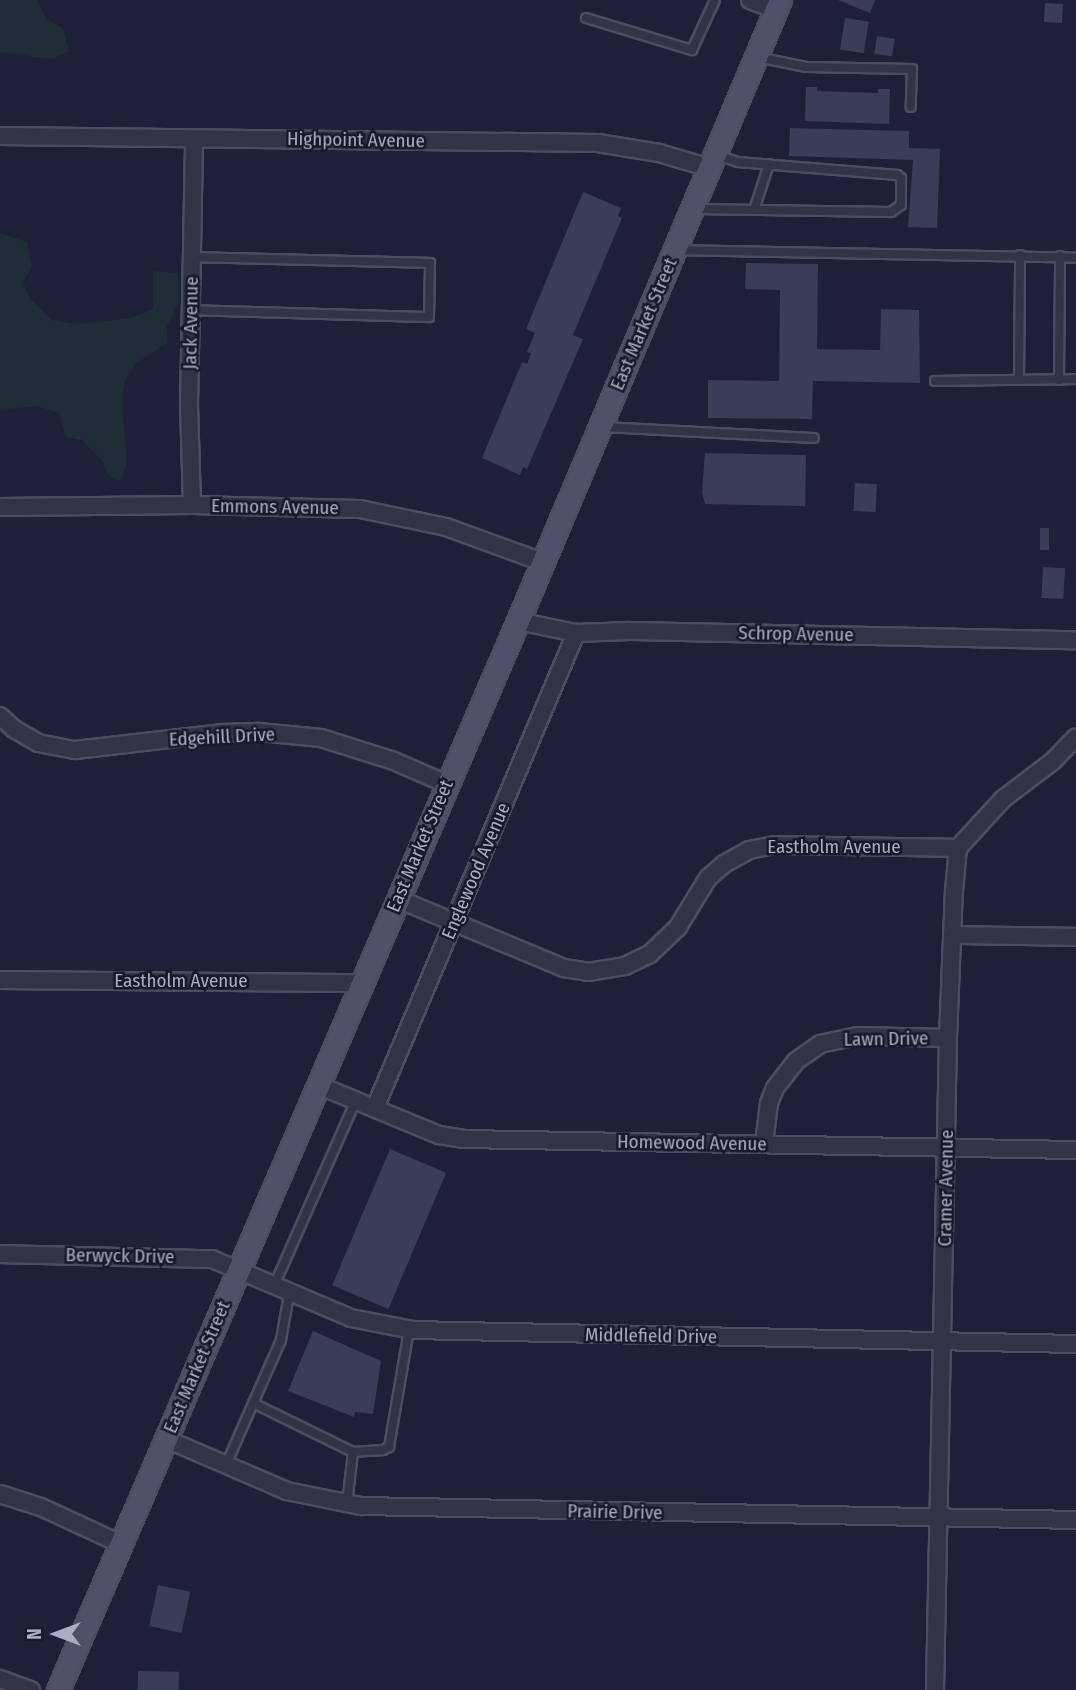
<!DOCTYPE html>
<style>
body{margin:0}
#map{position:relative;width:1076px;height:1690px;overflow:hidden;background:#1d2036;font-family:"Fira Sans Condensed",sans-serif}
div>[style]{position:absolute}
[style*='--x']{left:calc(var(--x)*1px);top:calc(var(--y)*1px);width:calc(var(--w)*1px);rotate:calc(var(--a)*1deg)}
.green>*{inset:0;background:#1f2d37}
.building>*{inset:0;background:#393d57;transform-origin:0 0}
.roads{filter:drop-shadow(2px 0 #4b4e62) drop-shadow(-2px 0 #4b4e62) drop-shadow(0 2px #4b4e62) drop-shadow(0 -2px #4b4e62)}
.service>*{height:8px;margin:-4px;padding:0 4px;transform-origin:4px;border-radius:4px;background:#313346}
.minor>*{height:16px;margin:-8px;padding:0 8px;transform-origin:8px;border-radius:8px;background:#313346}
.primary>*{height:21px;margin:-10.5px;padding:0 10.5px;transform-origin:10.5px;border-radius:10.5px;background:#4e5167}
span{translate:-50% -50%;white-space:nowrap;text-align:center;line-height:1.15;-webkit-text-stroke:5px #17192a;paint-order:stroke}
.street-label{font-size:19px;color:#aaacc4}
.north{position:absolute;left:21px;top:1599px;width:70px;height:70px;-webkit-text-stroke:5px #17192a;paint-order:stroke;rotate:270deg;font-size:19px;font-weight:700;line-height:28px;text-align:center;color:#aaacc4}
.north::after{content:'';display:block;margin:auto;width:24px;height:32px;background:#aaacc4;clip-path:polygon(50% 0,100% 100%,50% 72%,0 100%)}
</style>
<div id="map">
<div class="green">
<i style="clip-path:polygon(0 0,37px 0,46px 19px,63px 28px,69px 51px,52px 59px,0 52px)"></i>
<i style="clip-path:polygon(0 233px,27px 242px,32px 267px,23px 282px,30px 299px,52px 320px,76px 324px,131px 318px,153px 309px,153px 271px,178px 273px,179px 302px,167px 326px,167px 343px,137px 363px,125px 380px,122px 398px,127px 463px,120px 481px,108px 475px,102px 461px,82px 440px,65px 437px,60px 413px,36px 406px,0 410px)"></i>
</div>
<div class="building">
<i style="clip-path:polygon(838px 0,875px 0,870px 13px)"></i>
<i style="left:1045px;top:3px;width:18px;height:19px;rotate:3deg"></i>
<i style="left:845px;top:18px;width:24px;height:32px;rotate:9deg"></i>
<i style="left:877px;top:36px;width:18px;height:18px;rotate:9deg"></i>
<i style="clip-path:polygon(806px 87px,817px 87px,817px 91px,878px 93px,878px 89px,890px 89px,889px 124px,805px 121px)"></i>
<i style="clip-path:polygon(790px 128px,909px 131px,909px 148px,940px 149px,937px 228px,908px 227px,913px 160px,789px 156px)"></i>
<i style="clip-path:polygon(583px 192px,621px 208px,618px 216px,622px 218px,573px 335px,583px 339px,527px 469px,523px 467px,520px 475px,482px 458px,522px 362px,527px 364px,531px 353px,527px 352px,535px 333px,526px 329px)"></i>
<i style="clip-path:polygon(746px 263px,818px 264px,817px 349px,880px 350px,881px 309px,919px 310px,920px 383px,813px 381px,812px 419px,708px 418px,708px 380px,779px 381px,780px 290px,745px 289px)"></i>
<i style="clip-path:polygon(705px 453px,806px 455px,805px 506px,705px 504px,702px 493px)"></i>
<i style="left:855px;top:483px;width:22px;height:28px;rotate:3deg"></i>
<i style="left:1040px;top:528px;width:9px;height:22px"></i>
<i style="left:1043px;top:567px;width:22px;height:31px;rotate:3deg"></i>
<i style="left:390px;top:1149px;width:61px;height:148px;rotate:23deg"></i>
<i style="clip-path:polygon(313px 1331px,381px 1361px,373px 1414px,355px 1412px,354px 1417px,288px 1391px)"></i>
<i style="left:158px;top:1585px;width:33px;height:42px;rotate:12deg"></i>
<i style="left:138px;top:1671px;width:41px;height:19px;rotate:1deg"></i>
</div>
<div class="roads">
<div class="service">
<i style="--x:586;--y:18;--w:111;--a:16.8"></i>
<i style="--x:692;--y:50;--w:55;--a:-65.3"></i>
<i style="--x:757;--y:57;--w:50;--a:11.5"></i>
<i style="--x:806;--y:67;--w:106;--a:1.1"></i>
<i style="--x:912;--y:69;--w:38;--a:92"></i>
<i style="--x:694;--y:209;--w:197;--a:0.9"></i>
<i style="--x:891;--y:212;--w:12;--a:-35"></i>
<i style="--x:901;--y:205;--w:27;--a:-90"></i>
<i style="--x:901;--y:178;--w:5;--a:-143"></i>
<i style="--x:897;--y:175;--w:160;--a:-175.3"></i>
<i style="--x:738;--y:162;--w:22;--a:-162"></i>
<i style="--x:754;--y:210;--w:48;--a:-71.9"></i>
<i style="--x:676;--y:250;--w:400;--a:1.1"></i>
<i style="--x:191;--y:310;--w:238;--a:1.7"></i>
<i style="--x:429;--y:317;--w:54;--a:-88.9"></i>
<i style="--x:430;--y:263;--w:238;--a:-178.6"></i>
<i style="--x:1019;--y:380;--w:125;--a:-89.5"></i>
<i style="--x:1059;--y:380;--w:124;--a:-89.5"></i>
<i style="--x:935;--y:381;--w:141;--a:-0.8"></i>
<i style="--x:603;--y:427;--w:211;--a:3"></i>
<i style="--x:274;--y:1286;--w:203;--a:-66.2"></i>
<i style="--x:253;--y:1403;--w:111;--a:26.1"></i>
<i style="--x:353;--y:1452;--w:52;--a:96.6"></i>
<i style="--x:353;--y:1452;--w:30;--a:-4"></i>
<i style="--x:383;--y:1450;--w:7;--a:-27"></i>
<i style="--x:389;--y:1447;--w:119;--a:-80.3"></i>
<i style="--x:225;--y:1467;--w:139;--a:-66.2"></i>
<i style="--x:281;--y:1340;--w:47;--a:-80.1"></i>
</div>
<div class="minor">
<i style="--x:750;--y:0;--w:28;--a:21"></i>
<i style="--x:0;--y:136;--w:598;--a:0.67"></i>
<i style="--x:598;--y:143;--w:62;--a:9.3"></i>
<i style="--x:659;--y:153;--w:53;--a:16.4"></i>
<i style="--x:192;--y:505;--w:100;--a:-91.7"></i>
<i style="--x:189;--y:405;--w:265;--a:-88.9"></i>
<i style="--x:0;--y:507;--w:192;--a:-0.6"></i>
<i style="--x:192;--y:505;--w:168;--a:1.4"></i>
<i style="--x:360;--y:509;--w:88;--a:11.8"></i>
<i style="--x:446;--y:527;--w:102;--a:20"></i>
<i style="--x:518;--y:621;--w:59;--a:11.7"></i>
<i style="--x:576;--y:633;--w:53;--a:-2.2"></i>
<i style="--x:629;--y:631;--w:447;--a:1.2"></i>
<i style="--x:0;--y:716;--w:19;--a:43"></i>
<i style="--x:14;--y:729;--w:28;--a:30"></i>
<i style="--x:38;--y:743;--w:38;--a:11"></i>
<i style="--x:75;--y:750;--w:149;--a:-6.6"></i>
<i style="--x:223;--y:733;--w:36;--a:-2"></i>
<i style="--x:259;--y:732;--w:62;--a:5.5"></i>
<i style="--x:321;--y:738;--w:77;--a:17.5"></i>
<i style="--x:394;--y:761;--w:58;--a:23.5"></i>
<i style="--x:398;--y:899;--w:180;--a:22.6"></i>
<i style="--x:564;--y:968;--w:24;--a:9"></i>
<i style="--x:588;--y:972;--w:37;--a:-9"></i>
<i style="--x:625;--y:966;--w:28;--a:-26"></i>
<i style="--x:650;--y:954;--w:39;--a:-44"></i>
<i style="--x:678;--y:927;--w:57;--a:-58.5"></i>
<i style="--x:708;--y:878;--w:21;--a:-41"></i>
<i style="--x:724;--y:864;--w:29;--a:-29"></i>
<i style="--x:749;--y:850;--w:25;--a:-11"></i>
<i style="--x:774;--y:845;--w:184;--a:0.9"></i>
<i style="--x:952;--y:935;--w:124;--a:0.9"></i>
<i style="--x:0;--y:980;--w:362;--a:0.5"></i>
<i style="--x:318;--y:1085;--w:131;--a:22.5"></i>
<i style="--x:439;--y:1135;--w:24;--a:9"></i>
<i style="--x:463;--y:1139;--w:613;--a:1.03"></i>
<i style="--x:375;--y:1108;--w:516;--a:-67.06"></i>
<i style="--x:764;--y:1144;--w:41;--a:-83"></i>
<i style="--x:769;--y:1103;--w:16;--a:-68"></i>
<i style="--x:775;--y:1088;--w:34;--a:-52"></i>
<i style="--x:796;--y:1061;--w:29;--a:-35"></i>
<i style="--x:820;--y:1044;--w:38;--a:-12"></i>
<i style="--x:857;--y:1036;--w:91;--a:1.3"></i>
<i style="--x:0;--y:1254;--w:212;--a:1.4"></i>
<i style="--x:212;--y:1259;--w:151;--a:23"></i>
<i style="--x:351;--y:1318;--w:62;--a:11.1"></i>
<i style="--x:412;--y:1330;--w:664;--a:1.21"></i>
<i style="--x:166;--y:1439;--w:132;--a:23.3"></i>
<i style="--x:287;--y:1491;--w:76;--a:11.5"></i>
<i style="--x:361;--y:1506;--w:715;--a:1.12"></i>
<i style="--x:0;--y:1494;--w:43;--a:17.6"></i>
<i style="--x:41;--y:1507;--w:88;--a:24.8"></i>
<i style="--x:0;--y:1679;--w:33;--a:20"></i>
<i style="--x:935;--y:1690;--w:652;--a:-88.86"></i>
<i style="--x:948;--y:1038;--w:147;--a:-87.7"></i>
<i style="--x:954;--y:891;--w:43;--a:-84.7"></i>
<i style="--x:958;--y:848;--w:67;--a:-47.4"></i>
<i style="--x:1003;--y:799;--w:63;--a:-37.2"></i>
<i style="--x:1053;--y:761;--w:33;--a:-46"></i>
</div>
<div class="primary">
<i style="--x:58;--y:1690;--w:1164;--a:-66.72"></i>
<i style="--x:518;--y:621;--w:674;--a:-67.13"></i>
</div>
</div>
<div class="street-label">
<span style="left:356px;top:140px;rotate:1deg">Highpoint Avenue</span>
<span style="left:191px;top:323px;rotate:-89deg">Jack Avenue</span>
<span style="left:644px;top:324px;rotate:-67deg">East Market Street</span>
<span style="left:275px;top:507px;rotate:1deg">Emmons Avenue</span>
<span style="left:796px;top:634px;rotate:1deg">Schrop Avenue</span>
<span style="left:222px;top:737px;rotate:-3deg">Edgehill Drive</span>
<span style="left:420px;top:846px;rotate:-67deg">East Market Street</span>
<span style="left:834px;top:847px">Eastholm Avenue</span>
<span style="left:476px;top:871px;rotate:-67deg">Englewood Avenue</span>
<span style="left:181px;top:981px">Eastholm Avenue</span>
<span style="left:886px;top:1039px;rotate:-1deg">Lawn Drive</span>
<span style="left:692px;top:1143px;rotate:1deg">Homewood Avenue</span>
<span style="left:946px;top:1188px;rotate:-89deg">Cramer Avenue</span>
<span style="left:120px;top:1256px;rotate:1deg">Berwyck Drive</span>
<span style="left:651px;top:1336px;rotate:1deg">Middlefield Drive</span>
<span style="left:197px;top:1367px;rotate:-67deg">East Market Street</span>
<span style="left:615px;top:1512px;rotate:1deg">Prairie Drive</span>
</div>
<div class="north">N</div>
</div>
